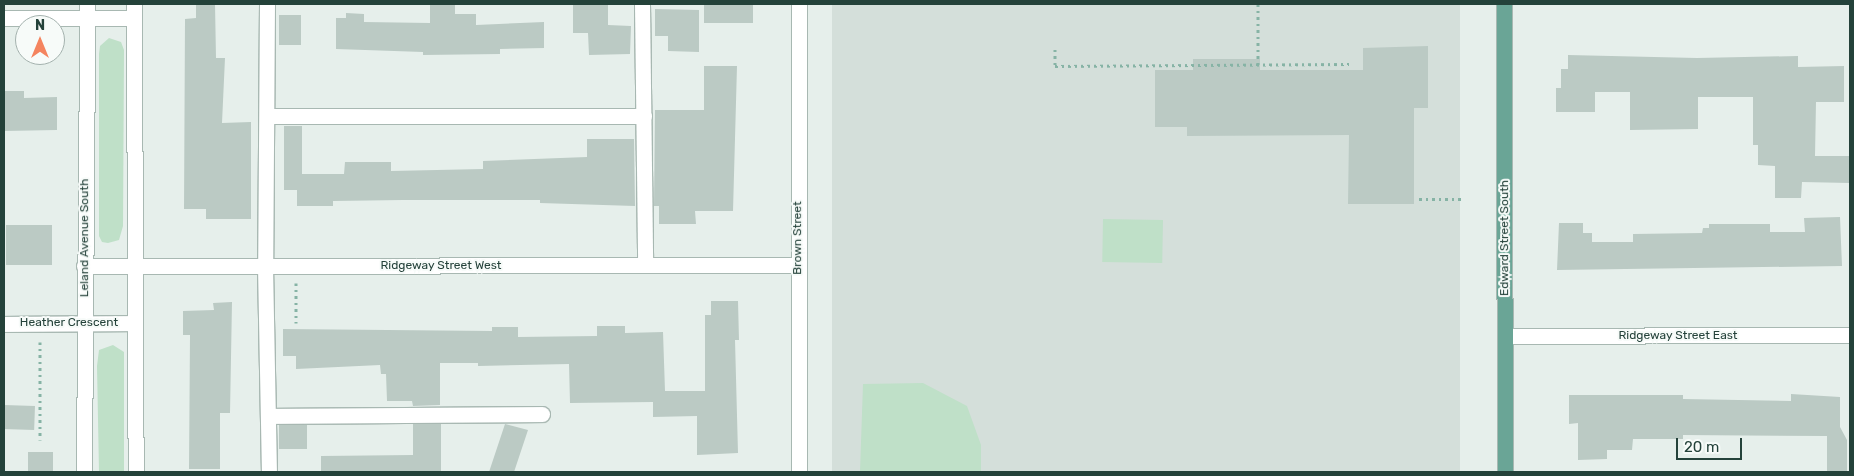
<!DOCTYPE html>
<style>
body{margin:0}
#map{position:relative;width:1854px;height:476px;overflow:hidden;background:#e6efeb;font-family:Rubik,sans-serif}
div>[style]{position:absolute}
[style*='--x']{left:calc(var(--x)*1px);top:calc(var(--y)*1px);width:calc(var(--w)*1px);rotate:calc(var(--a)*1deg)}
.built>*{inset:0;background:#d4dfda;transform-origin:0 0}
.green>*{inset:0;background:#bfe0c8;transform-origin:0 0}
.building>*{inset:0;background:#bbcac4;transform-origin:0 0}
.path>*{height:3px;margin-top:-1.5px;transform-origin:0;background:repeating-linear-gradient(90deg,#86b3a5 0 2.5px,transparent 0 6.5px)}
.roads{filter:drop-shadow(1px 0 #a8b8b2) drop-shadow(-1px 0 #a8b8b2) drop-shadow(0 1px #a8b8b2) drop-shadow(0 -1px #a8b8b2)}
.minor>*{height:15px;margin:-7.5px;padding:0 7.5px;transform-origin:7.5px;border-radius:7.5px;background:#fff}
.major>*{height:15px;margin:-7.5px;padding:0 7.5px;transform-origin:7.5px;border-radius:7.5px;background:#6aa596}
span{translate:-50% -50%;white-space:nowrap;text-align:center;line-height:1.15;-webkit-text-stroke:4px #f7fbf9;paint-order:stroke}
.street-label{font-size:12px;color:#24423a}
.frame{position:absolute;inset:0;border:5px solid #24423a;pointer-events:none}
.north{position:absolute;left:15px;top:15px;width:50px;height:50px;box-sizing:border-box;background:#f7fbf9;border:1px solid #a3b1ad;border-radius:50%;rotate:0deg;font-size:14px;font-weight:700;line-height:20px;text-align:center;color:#24423a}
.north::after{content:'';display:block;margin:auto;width:18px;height:22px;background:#f4845f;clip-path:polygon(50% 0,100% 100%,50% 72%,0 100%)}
.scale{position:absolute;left:1676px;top:438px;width:66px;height:22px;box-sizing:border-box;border:2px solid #24423a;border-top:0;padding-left:6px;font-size:15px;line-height:18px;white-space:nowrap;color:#24423a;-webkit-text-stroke:4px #f7fbf9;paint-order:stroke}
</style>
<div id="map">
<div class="built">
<i style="left:832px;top:4px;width:628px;height:468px"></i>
</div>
<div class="green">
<i style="clip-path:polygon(109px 38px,121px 42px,124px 50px,123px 226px,119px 240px,108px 243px,102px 242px,99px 236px,99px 54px,100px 46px)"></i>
<i style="left:1103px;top:219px;width:60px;height:43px;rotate:1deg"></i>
<i style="clip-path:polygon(113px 345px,124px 352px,124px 472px,99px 472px,97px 366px,99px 350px)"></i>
<i style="clip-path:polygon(923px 383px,967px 406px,981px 445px,981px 472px,860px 472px,863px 384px)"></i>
</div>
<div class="building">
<i style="clip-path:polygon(196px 4px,215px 4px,216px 58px,225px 58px,222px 123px,251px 122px,251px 219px,206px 219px,206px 209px,184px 209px,185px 19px,196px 18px)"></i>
<i style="clip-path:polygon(430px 4px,455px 4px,455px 14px,476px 14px,476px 25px,544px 22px,544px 48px,500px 49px,500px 54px,423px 55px,423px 52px,336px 49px,336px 18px,346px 18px,346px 13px,364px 14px,364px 22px,430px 23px)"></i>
<i style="clip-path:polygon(573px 4px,608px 4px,608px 25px,631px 26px,630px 54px,589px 55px,588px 33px,573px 33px)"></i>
<i style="left:704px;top:4px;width:49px;height:19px"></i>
<i style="clip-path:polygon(655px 9px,699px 10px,699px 52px,668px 51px,668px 36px,655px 36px)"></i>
<i style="left:301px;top:15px;width:30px;height:22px;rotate:90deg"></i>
<i style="clip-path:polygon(1428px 46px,1428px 108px,1414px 108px,1414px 204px,1348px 204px,1349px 135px,1187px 136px,1187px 127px,1155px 127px,1155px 70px,1193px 70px,1193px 59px,1260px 59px,1260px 70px,1363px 70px,1363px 48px)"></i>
<i style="clip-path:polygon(1568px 55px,1697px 58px,1798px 56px,1798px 67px,1844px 66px,1844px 102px,1816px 102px,1815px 156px,1850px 156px,1850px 183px,1802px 182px,1801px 198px,1775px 198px,1775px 166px,1758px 165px,1758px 145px,1753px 145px,1753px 97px,1698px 97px,1698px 129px,1630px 130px,1630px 92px,1595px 92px,1595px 112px,1556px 112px,1556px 88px,1561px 88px,1561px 69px,1568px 69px)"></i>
<i style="clip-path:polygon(704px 66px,737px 66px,733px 211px,695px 211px,696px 224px,659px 224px,659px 206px,654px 206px,655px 110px,704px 110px)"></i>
<i style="clip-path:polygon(4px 91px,24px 91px,24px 98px,57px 97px,57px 130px,4px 131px)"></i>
<i style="clip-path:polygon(284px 126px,302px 126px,302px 174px,344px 174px,345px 162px,391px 162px,391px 171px,483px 169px,483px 161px,587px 157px,587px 139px,634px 139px,635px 206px,540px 203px,540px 200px,403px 200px,333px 201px,333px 206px,297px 206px,297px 190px,284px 190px)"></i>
<i style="clip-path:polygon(1840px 217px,1842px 266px,1557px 270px,1559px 223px,1583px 223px,1583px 233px,1592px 233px,1592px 242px,1633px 242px,1633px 234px,1702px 233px,1703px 228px,1709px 228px,1709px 224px,1770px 224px,1770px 232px,1805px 232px,1804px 218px)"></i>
<i style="left:6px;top:225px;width:46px;height:40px"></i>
<i style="clip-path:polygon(711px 301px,738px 301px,739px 340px,735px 340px,738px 453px,697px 455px,697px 416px,653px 417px,653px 402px,570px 403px,569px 364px,478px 366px,478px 363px,440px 363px,440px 405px,413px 406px,412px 401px,387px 401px,386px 374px,381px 374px,380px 365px,296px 369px,296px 356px,283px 356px,283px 329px,492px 331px,492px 327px,518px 327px,518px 337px,597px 336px,597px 326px,625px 326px,625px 333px,663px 332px,665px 391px,705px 391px,705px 315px,711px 315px)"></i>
<i style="clip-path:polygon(232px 302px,230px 413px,220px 413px,220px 469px,189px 469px,190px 335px,183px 335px,183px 311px,214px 310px,213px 303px)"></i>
<i style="clip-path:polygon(1791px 394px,1840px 397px,1840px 427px,1847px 440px,1847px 472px,1827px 472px,1827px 436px,1683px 435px,1683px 439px,1633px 439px,1632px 450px,1607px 450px,1607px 459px,1578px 460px,1578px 423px,1569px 424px,1569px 395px,1683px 395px,1683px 399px,1791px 401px)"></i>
<i style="left:4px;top:405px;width:31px;height:24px;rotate:2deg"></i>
<i style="clip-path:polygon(413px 424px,441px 424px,441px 472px,321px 472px,321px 456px,413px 455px)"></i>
<i style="clip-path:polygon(505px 424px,528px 430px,514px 472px,489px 472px)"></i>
<i style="left:279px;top:425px;width:28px;height:24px"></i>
<i style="left:28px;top:452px;width:25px;height:20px"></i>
</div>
<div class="path">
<i style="--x:1258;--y:4;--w:61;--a:90"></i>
<i style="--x:1055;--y:49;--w:17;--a:90"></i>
<i style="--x:1055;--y:66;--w:294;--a:-0.4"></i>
<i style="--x:1419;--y:199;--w:46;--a:0"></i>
<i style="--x:296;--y:283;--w:40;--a:90"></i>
<i style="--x:40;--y:342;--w:98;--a:90"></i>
</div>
<div class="roads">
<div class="minor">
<i style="--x:134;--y:4;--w:468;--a:89.8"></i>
<i style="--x:267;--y:4;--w:262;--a:90.4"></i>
<i style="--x:265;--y:266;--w:206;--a:88.9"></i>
<i style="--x:642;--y:4;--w:261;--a:89.3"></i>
<i style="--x:799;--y:4;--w:468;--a:90"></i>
<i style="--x:4;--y:18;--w:130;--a:0"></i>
<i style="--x:267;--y:116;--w:377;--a:0"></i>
<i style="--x:84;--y:266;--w:714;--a:-0.08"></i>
<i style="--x:4;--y:324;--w:131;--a:-0.4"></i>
<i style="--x:1505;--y:336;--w:345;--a:-0.2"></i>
<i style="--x:268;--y:416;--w:274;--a:-0.4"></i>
<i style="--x:84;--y:472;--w:468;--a:-89.6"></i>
</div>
<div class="major">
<i style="--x:1504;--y:4;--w:468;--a:89.9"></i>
</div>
</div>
<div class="street-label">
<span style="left:85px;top:238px;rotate:-90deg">Leland Avenue South</span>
<span style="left:798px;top:238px;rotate:-90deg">Brown Street</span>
<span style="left:1505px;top:238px;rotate:-90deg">Edward Street South</span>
<span style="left:441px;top:266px">Ridgeway Street West</span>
<span style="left:69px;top:323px">Heather Crescent</span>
<span style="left:1678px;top:336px">Ridgeway Street East</span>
</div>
<div class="frame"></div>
<div class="north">N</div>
<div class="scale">20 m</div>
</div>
